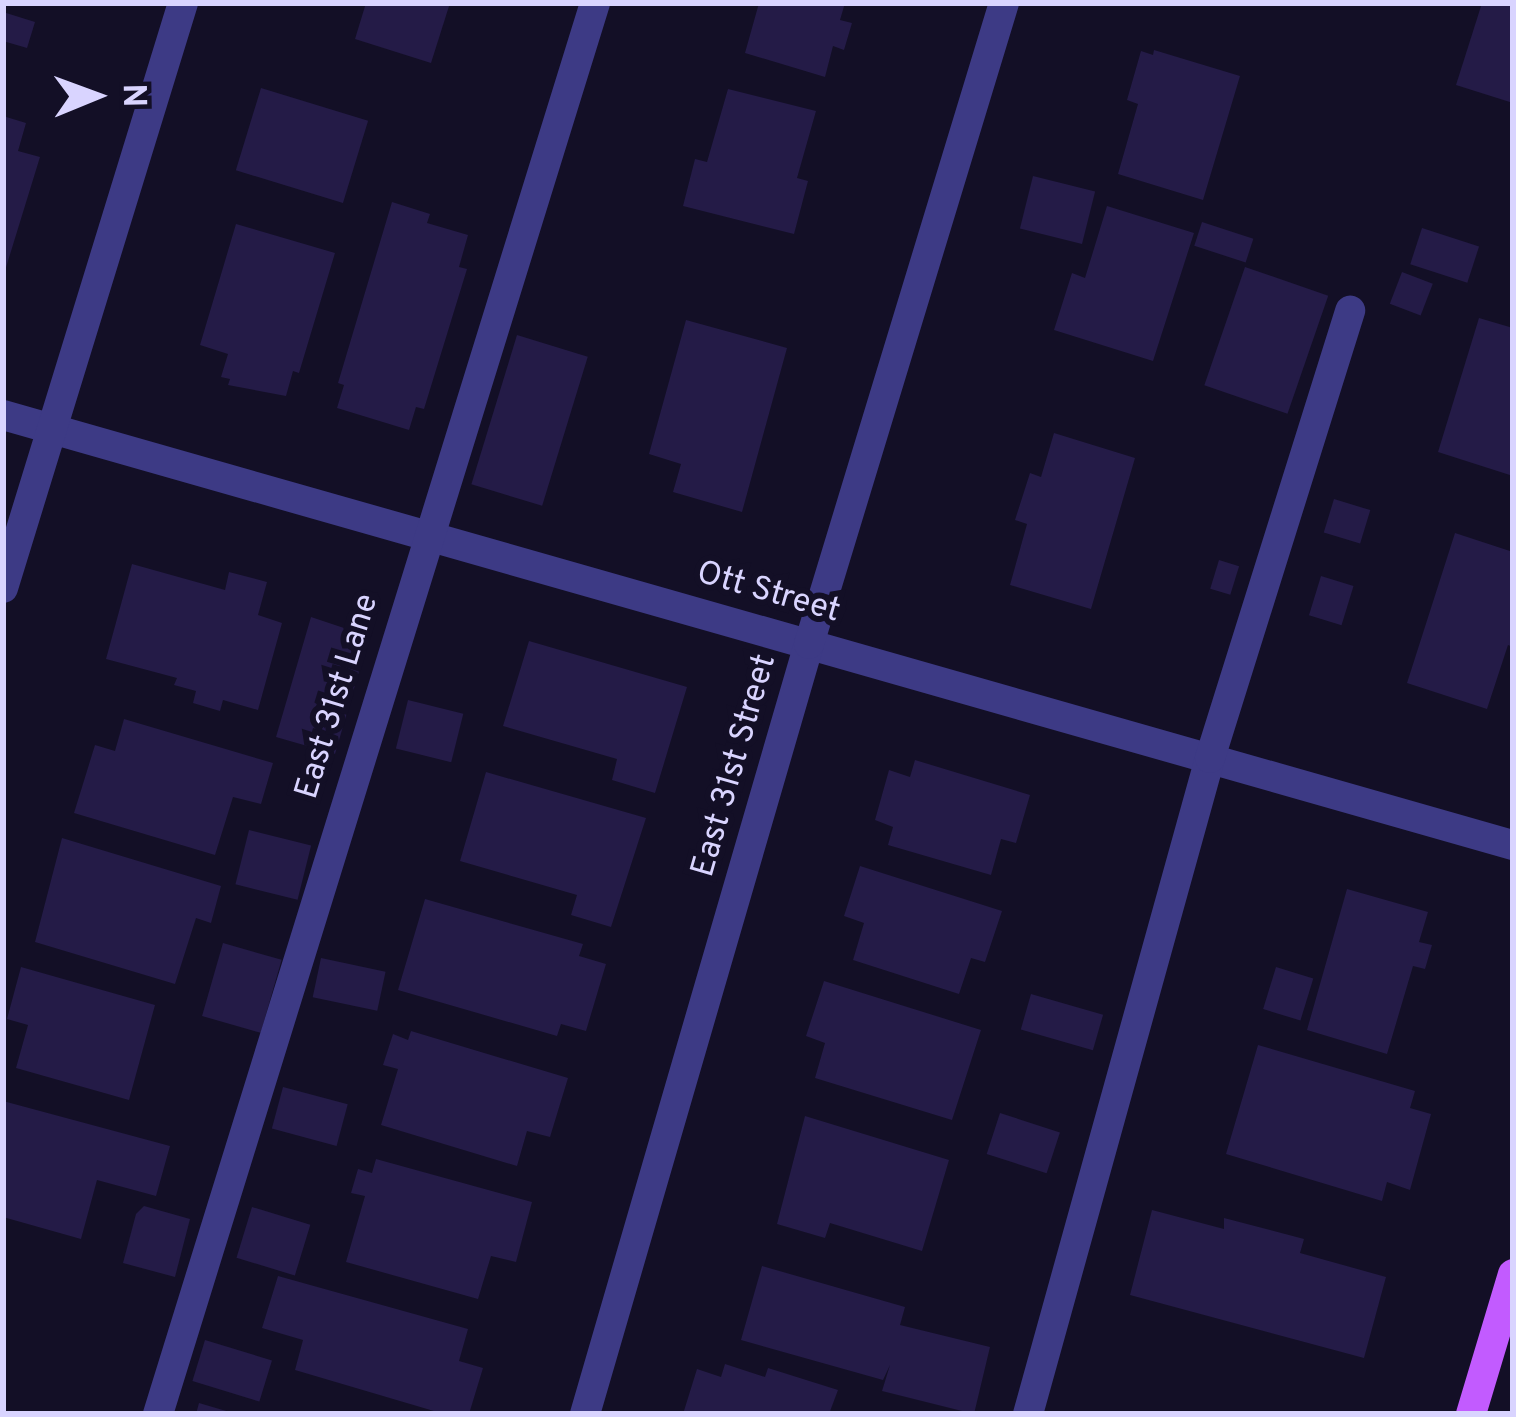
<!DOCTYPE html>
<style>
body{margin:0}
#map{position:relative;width:1516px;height:1417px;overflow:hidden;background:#130f26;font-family:Overpass,sans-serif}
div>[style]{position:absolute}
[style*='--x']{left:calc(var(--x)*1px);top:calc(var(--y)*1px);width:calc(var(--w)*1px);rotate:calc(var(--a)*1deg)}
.building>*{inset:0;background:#241b47;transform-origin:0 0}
.minor>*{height:30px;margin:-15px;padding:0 15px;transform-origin:15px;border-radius:15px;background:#3d3a85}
.major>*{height:30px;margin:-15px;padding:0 15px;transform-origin:15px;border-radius:15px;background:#c25bff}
span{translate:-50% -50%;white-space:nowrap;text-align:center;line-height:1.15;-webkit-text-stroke:12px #130f26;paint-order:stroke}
.street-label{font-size:33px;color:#d9d4ff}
.frame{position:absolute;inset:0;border:6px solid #d9d4ff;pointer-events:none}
.north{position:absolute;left:36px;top:36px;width:120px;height:120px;-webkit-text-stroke:9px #130f26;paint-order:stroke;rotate:89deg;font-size:33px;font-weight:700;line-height:48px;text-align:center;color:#d9d4ff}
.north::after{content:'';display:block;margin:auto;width:42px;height:54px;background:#d9d4ff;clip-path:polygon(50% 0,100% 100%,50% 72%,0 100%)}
</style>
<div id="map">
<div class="building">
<i style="clip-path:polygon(366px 3px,450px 3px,431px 63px,355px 39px)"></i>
<i style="clip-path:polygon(759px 3px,845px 3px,840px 20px,852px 23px,844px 50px,833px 46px,825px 77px,745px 53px)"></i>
<i style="clip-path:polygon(1482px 3px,1513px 3px,1513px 103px,1456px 85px)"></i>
<i style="clip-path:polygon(3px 12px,35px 22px,27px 48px,3px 41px)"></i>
<i style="clip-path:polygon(1154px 50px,1240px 76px,1203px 200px,1118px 174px,1138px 104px,1127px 100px,1141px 51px,1153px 55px)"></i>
<i style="left:261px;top:88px;width:112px;height:86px;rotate:17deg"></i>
<i style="clip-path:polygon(728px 89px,816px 111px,797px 178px,808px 181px,794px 234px,683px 206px,695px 159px,707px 162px)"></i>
<i style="clip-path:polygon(3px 116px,26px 123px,18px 151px,40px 157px,4px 274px)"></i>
<i style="left:1033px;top:176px;width:64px;height:54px;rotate:14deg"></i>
<i style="clip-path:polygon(392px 202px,430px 214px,427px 223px,468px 235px,459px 267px,467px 269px,424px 409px,416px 407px,409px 430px,337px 408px,344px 385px,338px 383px)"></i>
<i style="clip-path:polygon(1107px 206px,1194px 233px,1153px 361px,1054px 330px,1072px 273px,1085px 278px)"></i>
<i style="left:1202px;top:222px;width:54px;height:25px;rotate:18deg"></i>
<i style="clip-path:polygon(236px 224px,335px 253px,299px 373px,293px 371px,286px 396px,228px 385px,230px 379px,221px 377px,228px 354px,200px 345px)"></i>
<i style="left:1422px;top:228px;width:60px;height:38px;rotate:18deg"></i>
<i style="left:1245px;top:267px;width:88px;height:125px;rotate:19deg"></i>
<i style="left:1402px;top:272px;width:33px;height:34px;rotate:21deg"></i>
<i style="clip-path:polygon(1479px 318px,1513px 328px,1513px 476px,1438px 452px)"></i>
<i style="clip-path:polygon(686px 320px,787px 348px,742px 512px,673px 492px,681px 464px,649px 454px)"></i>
<i style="left:517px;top:335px;width:74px;height:156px;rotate:17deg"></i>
<i style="clip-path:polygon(1054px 433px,1135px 458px,1091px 609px,1010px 585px,1027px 524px,1015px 520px,1030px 473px,1041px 477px)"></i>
<i style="left:1334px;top:499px;width:38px;height:35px;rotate:17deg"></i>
<i style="clip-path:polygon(1455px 533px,1513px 552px,1513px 647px,1508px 645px,1487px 709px,1407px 683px)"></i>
<i style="left:1219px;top:560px;width:21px;height:30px;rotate:17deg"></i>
<i style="clip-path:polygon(132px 564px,225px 590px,229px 572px,267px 582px,258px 615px,282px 623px,258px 710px,223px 700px,220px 711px,193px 703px,196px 691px,174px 685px,177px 678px,106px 659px)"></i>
<i style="left:1321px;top:576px;width:34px;height:41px;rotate:17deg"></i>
<i style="clip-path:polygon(311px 617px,353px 631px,348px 649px,364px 654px,335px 754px,276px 737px)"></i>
<i style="clip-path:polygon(529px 641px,687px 687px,655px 793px,612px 780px,617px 759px,503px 726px)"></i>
<i style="left:408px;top:700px;width:57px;height:50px;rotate:14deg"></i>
<i style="clip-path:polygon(124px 719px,273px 763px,261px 804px,233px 797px,215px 855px,74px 813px,95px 745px,115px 751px)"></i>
<i style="clip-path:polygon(915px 760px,1030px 795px,1016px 843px,1001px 839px,991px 875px,888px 845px,893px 827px,875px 820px,889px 770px,910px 777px)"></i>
<i style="clip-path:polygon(486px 772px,646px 818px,611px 927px,571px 915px,577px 895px,460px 861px)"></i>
<i style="left:249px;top:830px;width:64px;height:56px;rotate:14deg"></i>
<i style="clip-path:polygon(62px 838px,221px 886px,211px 923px,196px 918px,175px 984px,35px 942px)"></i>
<i style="clip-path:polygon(860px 866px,1002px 911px,985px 962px,971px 958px,959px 994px,853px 960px,864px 923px,844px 916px)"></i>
<i style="clip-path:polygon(1347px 889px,1428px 912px,1419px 942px,1432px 945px,1425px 969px,1413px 966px,1387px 1054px,1307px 1030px)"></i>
<i style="clip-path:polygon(425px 899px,583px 944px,579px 956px,606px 964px,586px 1031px,561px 1024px,557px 1036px,398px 990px)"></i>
<i style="left:223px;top:943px;width:61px;height:76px;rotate:16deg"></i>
<i style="left:321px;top:958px;width:66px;height:40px;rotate:12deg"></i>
<i style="clip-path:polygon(21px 967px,155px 1005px,129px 1100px,16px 1068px,28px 1025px,7px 1019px)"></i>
<i style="left:1276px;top:967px;width:39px;height:44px;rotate:17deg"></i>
<i style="clip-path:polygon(824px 981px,981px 1030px,952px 1120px,815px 1078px,825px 1043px,806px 1036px)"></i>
<i style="left:1031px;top:994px;width:75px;height:37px;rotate:16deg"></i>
<i style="clip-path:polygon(411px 1031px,568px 1078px,550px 1137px,527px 1131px,517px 1166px,381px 1125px,398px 1069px,383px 1065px,393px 1034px,408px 1040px)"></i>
<i style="clip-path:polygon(1258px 1045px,1415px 1091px,1410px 1108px,1431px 1114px,1410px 1190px,1387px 1182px,1382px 1201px,1226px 1154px)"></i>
<i style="left:283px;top:1087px;width:67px;height:43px;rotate:15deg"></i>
<i style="clip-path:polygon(3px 1101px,170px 1146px,156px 1196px,97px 1180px,81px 1239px,3px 1217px)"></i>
<i style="left:1000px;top:1113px;width:63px;height:43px;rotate:18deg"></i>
<i style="clip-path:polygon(805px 1116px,949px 1160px,922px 1251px,830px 1223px,825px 1238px,777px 1224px)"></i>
<i style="clip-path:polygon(376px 1159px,532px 1202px,516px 1262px,491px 1256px,478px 1299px,346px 1262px,365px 1196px,351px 1193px,358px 1169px,372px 1173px)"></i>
<i style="clip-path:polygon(144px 1206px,190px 1219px,175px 1277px,123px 1263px,136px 1214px)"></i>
<i style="left:252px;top:1207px;width:61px;height:53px;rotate:17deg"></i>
<i style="clip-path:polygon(1152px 1210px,1224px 1229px,1224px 1218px,1304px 1239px,1300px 1253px,1386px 1277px,1364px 1358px,1130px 1295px)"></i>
<i style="clip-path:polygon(762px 1266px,905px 1307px,900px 1325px,990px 1347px,974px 1414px,882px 1391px,890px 1365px,883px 1380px,741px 1340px)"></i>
<i style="clip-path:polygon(278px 1276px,468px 1329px,459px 1361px,483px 1368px,469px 1414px,444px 1414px,295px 1370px,303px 1340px,262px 1328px)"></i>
<i style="left:205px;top:1340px;width:70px;height:43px;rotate:17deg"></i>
<i style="clip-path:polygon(725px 1364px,765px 1377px,768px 1368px,838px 1390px,829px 1414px,683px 1414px,697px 1369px,721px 1377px)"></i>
<i style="clip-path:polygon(199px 1403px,233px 1413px,232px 1414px,196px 1414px)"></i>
</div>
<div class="minor">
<i style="--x:3;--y:415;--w:1570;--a:15.9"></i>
<i style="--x:3;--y:588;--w:612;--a:-72.9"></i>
<i style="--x:158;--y:1414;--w:1477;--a:-72.79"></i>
<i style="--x:585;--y:1414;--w:802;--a:-73.78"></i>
<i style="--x:809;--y:644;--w:670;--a:-73.08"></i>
<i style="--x:1028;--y:1414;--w:681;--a:-74.49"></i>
<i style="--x:1210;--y:758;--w:469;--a:-72.6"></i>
</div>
<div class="major">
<i style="--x:1471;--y:1414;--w:146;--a:-73.3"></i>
</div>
<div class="street-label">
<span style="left:768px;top:594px;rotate:16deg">Ott Street</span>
<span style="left:339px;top:697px;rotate:-73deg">East 31st Lane</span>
<span style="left:736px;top:766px;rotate:-74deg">East 31st Street</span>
</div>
<div class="frame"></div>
<div class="north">N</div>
</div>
